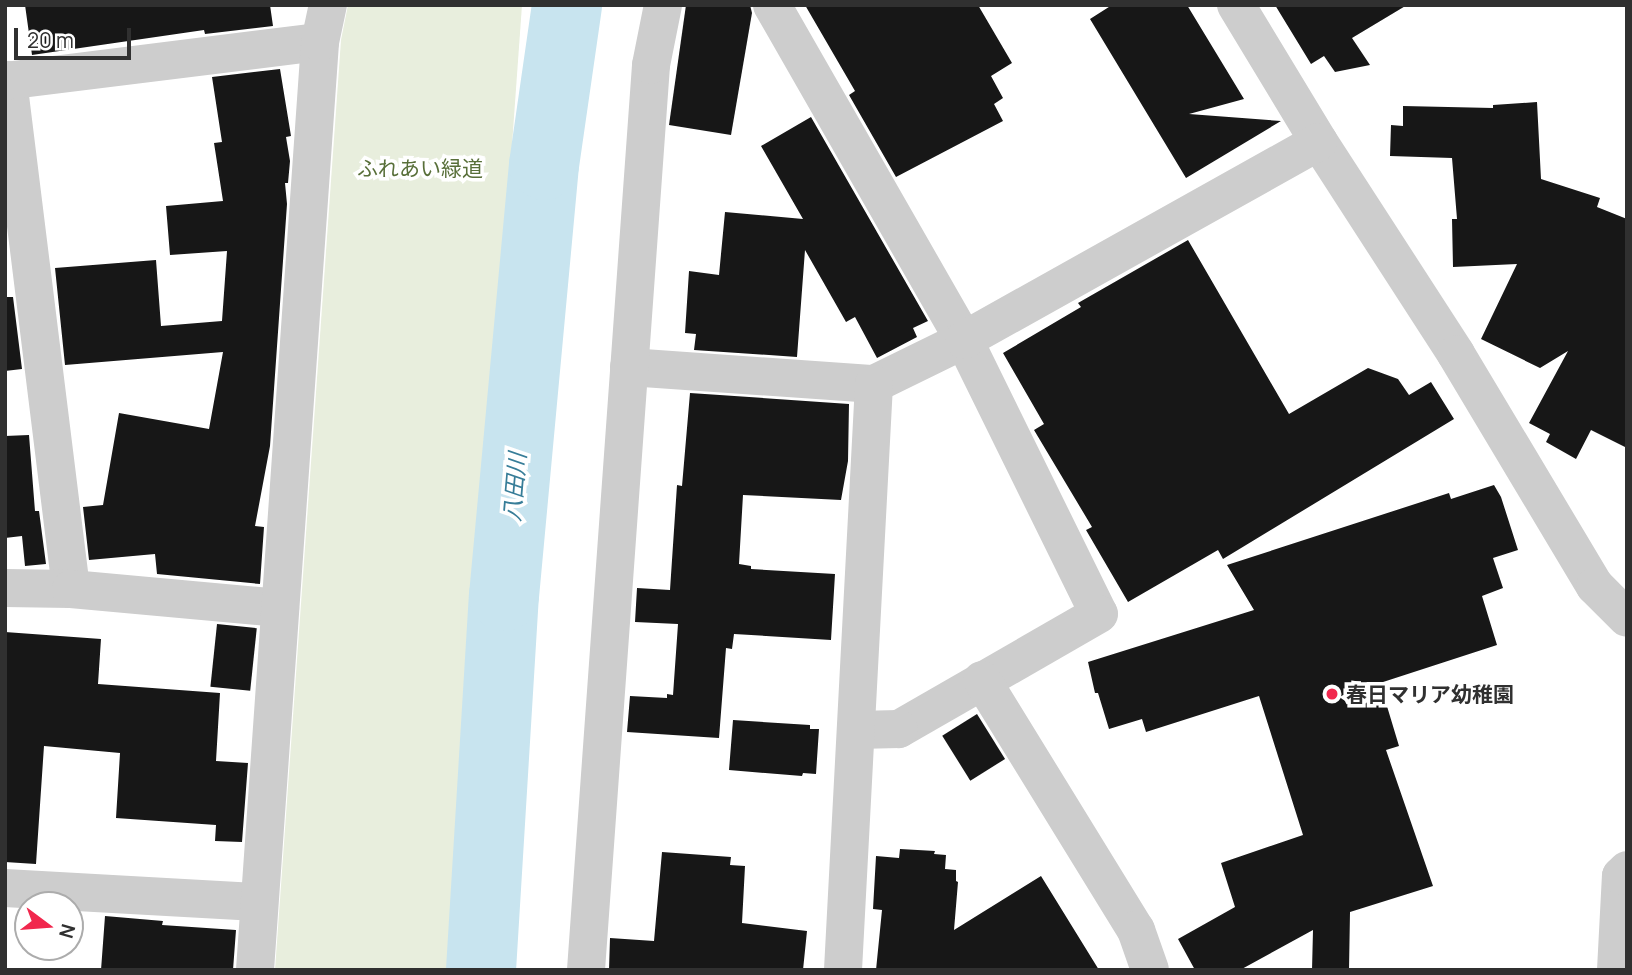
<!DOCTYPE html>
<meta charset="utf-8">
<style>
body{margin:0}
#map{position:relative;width:1632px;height:975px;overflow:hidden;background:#fff;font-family:Manrope,"Noto Sans JP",sans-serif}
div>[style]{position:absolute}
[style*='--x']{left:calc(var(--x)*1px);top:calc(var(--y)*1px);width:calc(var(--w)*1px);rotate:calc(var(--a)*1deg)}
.green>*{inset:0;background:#e8eedd}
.river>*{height:70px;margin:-35px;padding:0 35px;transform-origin:35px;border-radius:35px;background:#c8e4ef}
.building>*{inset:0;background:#171717;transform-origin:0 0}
.minor>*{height:38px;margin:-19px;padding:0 19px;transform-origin:19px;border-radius:19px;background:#cdcdcd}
.dots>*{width:19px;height:19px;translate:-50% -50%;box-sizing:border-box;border:4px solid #fff;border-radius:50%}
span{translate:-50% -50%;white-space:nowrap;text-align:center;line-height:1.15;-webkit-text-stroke:7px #fff;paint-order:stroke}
.park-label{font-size:21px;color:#586f39}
.poi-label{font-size:21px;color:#303030;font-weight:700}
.left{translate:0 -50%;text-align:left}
.water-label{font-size:23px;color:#377d98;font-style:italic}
.frame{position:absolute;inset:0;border:7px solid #303030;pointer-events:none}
.north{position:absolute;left:14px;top:891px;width:70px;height:70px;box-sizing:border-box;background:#fff;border:2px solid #acacac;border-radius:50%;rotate:106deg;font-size:19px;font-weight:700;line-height:28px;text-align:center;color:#303030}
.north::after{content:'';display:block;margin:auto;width:24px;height:32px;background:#f1274d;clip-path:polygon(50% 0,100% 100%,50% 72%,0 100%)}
.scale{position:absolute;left:14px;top:28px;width:117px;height:32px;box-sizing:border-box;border:4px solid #303030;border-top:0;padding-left:9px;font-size:21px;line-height:24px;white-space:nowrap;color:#303030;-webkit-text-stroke:5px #fff;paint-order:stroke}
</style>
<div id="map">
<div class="green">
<i style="clip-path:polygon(348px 5px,522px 5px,453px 970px,275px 970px,341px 40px)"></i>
</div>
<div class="river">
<i style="--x:481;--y:970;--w:375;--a:-86.5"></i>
<i style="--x:504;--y:596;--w:433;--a:-84.7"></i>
<i style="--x:544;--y:165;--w:162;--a:-81.8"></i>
</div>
<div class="building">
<i style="clip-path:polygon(25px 5px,270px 5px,273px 26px,205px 34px,204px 30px,32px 55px)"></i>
<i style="clip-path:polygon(686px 5px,750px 5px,752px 13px,731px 135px,669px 125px)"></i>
<i style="clip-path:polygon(805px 5px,978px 5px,1012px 63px,991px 76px,1003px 98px,994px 104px,1003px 121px,896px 177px,849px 95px,855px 91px)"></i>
<i style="clip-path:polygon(1112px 5px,1187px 5px,1244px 99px,1189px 114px,1281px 121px,1186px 178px,1090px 19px)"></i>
<i style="clip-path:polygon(1275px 5px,1407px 5px,1352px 38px,1370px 65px,1335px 72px,1324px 56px,1311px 64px)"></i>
<i style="clip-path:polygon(280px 69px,291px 136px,286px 137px,290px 161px,288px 183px,285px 183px,287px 204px,270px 446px,255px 526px,264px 527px,260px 584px,157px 574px,155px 554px,89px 560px,83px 507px,103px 505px,119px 413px,209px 429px,223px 352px,65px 365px,55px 268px,156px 260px,161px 326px,222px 321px,227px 251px,170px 255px,166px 206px,223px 201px,214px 143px,222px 142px,212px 77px)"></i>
<i style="clip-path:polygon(1537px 102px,1541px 179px,1600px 198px,1597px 207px,1627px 219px,1627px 448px,1591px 430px,1576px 459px,1546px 442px,1550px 434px,1529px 423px,1568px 351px,1540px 368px,1481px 339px,1517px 264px,1453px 267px,1452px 219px,1457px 219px,1452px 158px,1390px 156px,1391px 125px,1403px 126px,1403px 106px,1493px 108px,1493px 105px)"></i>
<i style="clip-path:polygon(811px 117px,928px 321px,913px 328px,917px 337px,877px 358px,855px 317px,846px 322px,805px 250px,797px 357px,694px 350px,696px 334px,685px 333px,689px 271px,719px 275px,725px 212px,803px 219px,761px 146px)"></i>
<i style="clip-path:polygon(1188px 240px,1289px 414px,1368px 368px,1398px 379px,1409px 395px,1431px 382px,1454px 419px,1223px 559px,1218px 550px,1128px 602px,1086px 530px,1092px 527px,1034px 430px,1044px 424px,1003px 353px,1081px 307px,1078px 303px)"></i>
<i style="clip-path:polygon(5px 297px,13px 297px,22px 369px,5px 371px)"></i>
<i style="clip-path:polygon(690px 393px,849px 404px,848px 461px,841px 500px,743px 495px,739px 564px,751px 566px,751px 569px,835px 574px,831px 640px,734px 634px,732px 649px,726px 648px,719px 738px,627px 732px,630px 696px,667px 698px,667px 694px,673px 695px,678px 624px,635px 622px,637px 588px,670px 590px,677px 485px,682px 486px)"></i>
<i style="clip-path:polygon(29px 435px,35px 511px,39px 511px,46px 564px,25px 566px,22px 536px,5px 538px,5px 436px)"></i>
<i style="clip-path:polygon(1494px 485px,1501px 497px,1518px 550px,1493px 558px,1503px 588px,1482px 596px,1497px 645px,1380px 683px,1399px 746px,1386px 750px,1433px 886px,1350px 912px,1349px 970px,1312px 970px,1313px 930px,1240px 970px,1195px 970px,1178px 939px,1235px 907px,1221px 863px,1303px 835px,1259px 696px,1146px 732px,1142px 719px,1109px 729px,1098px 693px,1095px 693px,1088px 662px,1254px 610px,1227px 565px,1449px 493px,1451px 499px)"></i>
<i style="left:217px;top:624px;width:40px;height:63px;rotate:6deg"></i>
<i style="clip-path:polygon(5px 632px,101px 639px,98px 684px,220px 693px,216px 761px,248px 763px,242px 842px,215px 841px,216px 825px,116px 818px,120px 753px,44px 746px,36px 864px,5px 862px)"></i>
<i style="left:977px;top:714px;width:53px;height:41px;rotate:58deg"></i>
<i style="clip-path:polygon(733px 720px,810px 725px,810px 729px,819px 729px,816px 774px,803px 773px,802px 776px,729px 770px)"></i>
<i style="clip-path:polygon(900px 849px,935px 851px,934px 854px,946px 855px,945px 869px,956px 870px,956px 881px,958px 882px,954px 930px,1041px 876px,1099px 970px,876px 970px,882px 910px,873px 909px,876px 856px,899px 858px)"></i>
<i style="clip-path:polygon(662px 852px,731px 857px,730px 865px,745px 866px,742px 923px,807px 931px,803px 970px,609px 970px,610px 938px,654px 941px)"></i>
<i style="clip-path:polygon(105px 916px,163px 921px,162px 925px,236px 930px,233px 970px,101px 970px)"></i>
</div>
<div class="minor">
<i style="--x:772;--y:5;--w:386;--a:60.2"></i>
<i style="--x:964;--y:340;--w:305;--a:63.8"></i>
<i style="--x:1099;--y:614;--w:231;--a:150.1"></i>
<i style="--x:899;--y:729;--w:42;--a:178.6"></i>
<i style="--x:1236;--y:5;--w:160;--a:58.8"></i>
<i style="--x:1319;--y:142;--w:252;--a:57.1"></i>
<i style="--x:1456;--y:354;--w:270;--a:59.1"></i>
<i style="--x:1595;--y:586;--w:45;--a:45"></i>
<i style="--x:8;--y:80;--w:513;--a:82.94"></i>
<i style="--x:5;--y:81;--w:317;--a:-7.1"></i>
<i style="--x:629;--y:367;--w:246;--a:4"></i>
<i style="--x:874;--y:384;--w:100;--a:-26.1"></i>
<i style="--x:964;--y:340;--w:406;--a:-29.2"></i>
<i style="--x:5;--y:588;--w:66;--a:0.9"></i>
<i style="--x:71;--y:589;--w:210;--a:5.2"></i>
<i style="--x:982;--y:680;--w:294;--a:58.4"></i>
<i style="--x:1136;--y:930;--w:42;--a:70.7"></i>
<i style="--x:5;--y:888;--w:254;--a:3.2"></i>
<i style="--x:255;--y:970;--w:930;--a:-85.99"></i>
<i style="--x:320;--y:42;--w:38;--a:-78"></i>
<i style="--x:586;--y:970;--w:907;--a:-85.89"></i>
<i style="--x:651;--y:65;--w:61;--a:-78.7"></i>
<i style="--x:843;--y:970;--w:587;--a:-86.97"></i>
<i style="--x:1616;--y:970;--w:94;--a:-87"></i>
<i style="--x:1621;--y:876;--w:8;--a:-45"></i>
</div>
<div class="dots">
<i style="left:1332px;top:694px;background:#f1274d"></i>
</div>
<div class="park-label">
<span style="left:420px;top:168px">ふれあい緑道</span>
</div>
<div class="poi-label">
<span class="left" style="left:1346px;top:694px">春日マリア幼稚園</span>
</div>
<div class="water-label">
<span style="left:514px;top:487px;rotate:-85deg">八田川</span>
</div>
<div class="frame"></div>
<div class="north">N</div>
<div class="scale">20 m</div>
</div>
